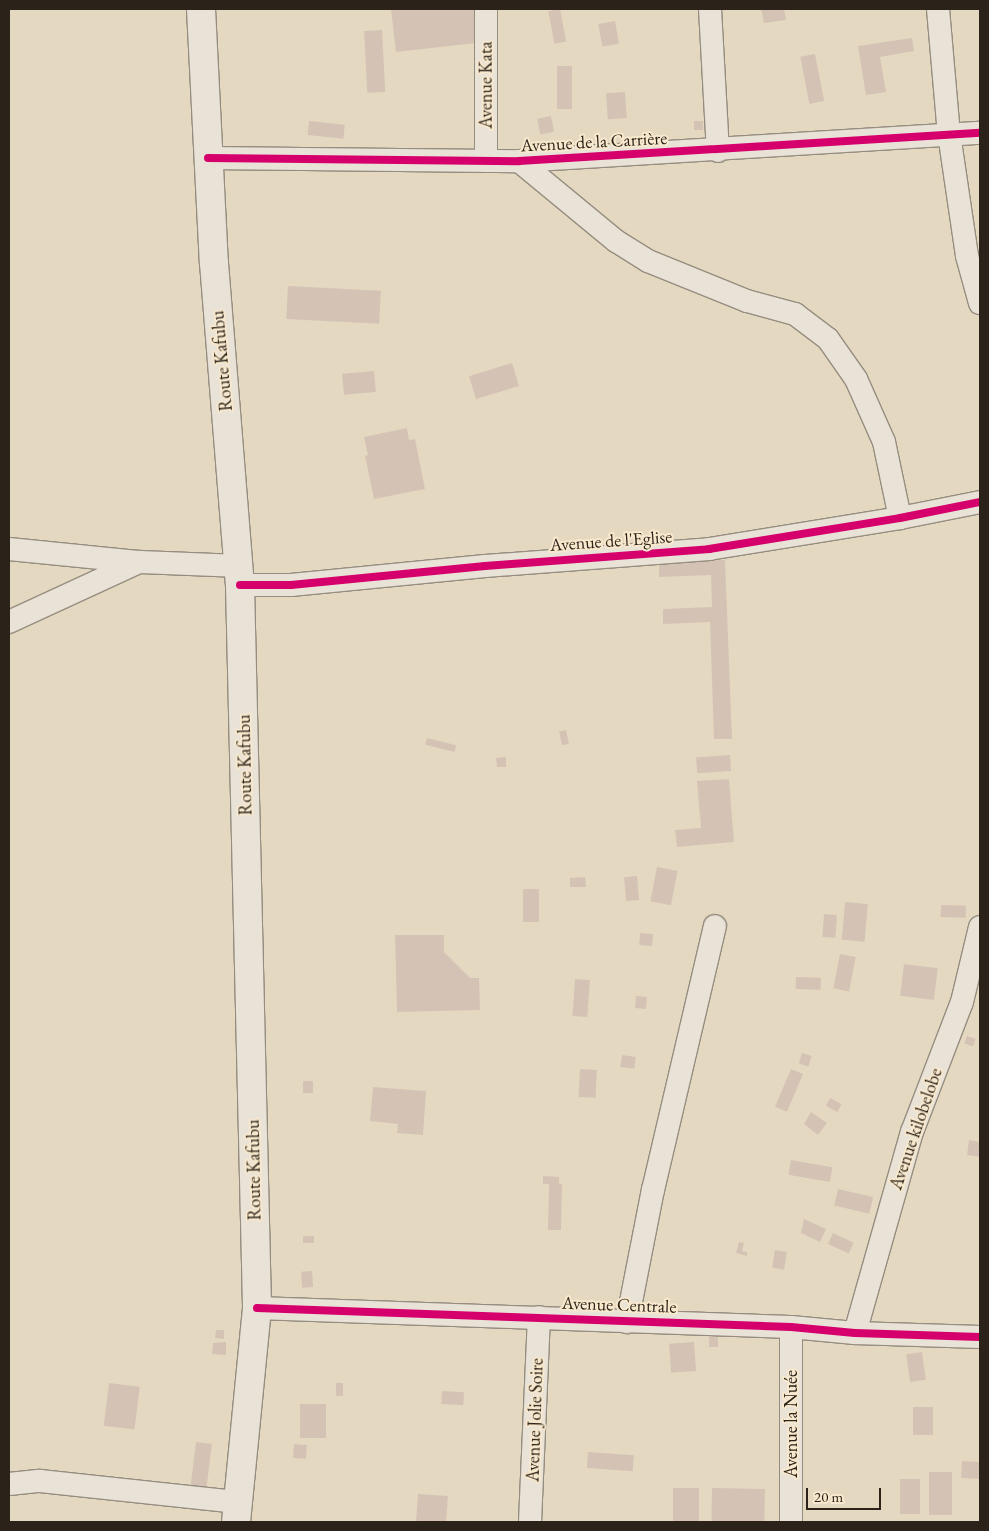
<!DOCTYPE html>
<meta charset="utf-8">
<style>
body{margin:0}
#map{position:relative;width:989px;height:1531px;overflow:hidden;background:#e5d8c1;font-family:"EB Garamond",serif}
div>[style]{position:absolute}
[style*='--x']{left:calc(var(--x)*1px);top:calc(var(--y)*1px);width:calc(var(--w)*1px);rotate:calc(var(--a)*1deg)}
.building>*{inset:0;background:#d4c3b4;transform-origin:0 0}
.roads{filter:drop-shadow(1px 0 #958d7f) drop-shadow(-1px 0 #958d7f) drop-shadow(0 1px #958d7f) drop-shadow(0 -1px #958d7f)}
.street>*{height:22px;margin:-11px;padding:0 11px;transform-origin:11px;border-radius:11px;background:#e9e2d7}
.secondary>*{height:28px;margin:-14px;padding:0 14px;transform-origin:14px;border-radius:14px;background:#e9e2d7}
.cycleway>*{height:8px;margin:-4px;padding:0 4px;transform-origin:4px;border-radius:4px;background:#d6006c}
span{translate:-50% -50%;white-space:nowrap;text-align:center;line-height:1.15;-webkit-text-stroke:4px #f8e8cd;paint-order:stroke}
.street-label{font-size:18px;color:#2b2319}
.frame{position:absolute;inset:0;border:10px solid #2b2319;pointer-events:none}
.scale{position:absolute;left:806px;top:1488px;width:75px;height:22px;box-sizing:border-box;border:2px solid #2b2319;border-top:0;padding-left:6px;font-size:15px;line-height:18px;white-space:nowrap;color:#2b2319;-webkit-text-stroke:4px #f8e8cd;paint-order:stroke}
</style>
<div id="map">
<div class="building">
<i style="clip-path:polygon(391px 9px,482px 9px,485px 42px,396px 52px)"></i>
<i style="left:560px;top:9px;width:33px;height:12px;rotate:79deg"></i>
<i style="clip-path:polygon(761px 9px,784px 9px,786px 20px,764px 23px)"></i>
<i style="left:615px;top:21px;width:23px;height:17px;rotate:80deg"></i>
<i style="left:382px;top:30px;width:62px;height:18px;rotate:87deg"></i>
<i style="clip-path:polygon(912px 38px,914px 51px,880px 57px,886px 92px,866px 95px,858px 46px)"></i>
<i style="left:815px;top:54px;width:48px;height:15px;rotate:79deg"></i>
<i style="left:557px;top:66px;width:15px;height:43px"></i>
<i style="left:625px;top:92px;width:26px;height:19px;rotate:86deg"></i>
<i style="left:551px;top:116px;width:16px;height:14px;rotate:79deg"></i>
<i style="left:309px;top:121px;width:36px;height:14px;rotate:6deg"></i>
<i style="left:694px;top:121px;width:9px;height:9px"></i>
<i style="left:288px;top:286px;width:93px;height:33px;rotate:3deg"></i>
<i style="left:512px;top:363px;width:24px;height:45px;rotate:73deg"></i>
<i style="left:374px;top:371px;width:21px;height:32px;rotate:85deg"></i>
<i style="clip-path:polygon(407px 428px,409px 440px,415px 439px,425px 489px,374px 499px,365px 456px,368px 455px,364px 437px)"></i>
<i style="clip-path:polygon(725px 560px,732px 739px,714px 739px,710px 622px,663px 624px,663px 609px,712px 607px,711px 575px,659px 577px,659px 562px)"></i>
<i style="left:566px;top:730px;width:14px;height:7px;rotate:78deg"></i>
<i style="left:427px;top:738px;width:30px;height:7px;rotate:14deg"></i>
<i style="left:730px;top:755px;width:16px;height:34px;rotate:86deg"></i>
<i style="clip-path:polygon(506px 757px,506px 767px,497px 767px,496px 758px)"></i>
<i style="clip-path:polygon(729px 779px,734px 842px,677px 847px,675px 830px,701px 828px,697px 781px)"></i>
<i style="left:657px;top:867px;width:21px;height:35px;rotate:11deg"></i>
<i style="left:637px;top:876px;width:24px;height:13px;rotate:85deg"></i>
<i style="clip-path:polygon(585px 877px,586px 887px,570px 887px,570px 878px)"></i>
<i style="left:523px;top:889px;width:16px;height:33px"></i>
<i style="left:845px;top:902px;width:23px;height:38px;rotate:5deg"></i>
<i style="left:941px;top:905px;width:25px;height:12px;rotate:2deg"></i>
<i style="left:824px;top:914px;width:13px;height:23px;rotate:4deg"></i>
<i style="left:640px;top:933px;width:13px;height:12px;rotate:4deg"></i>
<i style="clip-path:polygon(395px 935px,444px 935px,444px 952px,470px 978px,479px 978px,480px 1010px,397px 1012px)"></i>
<i style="left:840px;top:954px;width:16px;height:35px;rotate:11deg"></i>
<i style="left:904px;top:964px;width:34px;height:32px;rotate:7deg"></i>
<i style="left:796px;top:977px;width:25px;height:12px;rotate:2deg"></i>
<i style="left:575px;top:979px;width:15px;height:37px;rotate:4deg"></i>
<i style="left:636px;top:996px;width:11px;height:12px;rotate:5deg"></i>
<i style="left:967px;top:1036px;width:9px;height:8px;rotate:18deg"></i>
<i style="left:802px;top:1053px;width:10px;height:11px;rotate:17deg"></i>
<i style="left:622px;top:1055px;width:14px;height:12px;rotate:8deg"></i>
<i style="left:580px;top:1069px;width:17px;height:28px;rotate:3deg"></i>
<i style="left:791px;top:1069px;width:13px;height:41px;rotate:23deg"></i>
<i style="left:303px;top:1081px;width:10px;height:12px"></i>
<i style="clip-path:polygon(373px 1087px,426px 1091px,423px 1135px,397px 1133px,398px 1124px,370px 1121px)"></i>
<i style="left:830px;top:1098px;width:13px;height:9px;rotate:27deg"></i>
<i style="clip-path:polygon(811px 1112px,827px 1123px,818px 1135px,804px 1124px)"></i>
<i style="clip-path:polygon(969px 1140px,980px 1142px,980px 1157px,967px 1155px)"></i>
<i style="left:791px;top:1160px;width:42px;height:15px;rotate:10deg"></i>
<i style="clip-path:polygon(543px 1176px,559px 1177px,559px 1184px,562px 1184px,561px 1230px,548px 1230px,549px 1184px,543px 1184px)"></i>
<i style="left:838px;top:1189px;width:36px;height:17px;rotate:13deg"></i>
<i style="clip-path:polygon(804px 1219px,826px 1229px,820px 1242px,801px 1233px)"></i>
<i style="left:833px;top:1233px;width:23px;height:12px;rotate:25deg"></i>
<i style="left:303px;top:1236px;width:11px;height:7px"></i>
<i style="clip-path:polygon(739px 1242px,744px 1243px,742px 1251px,747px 1252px,747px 1256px,736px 1253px)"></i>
<i style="left:775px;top:1250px;width:12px;height:18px;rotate:9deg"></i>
<i style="left:312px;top:1271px;width:16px;height:11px;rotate:86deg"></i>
<i style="clip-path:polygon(216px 1330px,224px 1330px,224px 1339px,215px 1338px)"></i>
<i style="left:709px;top:1337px;width:9px;height:10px"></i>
<i style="clip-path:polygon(226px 1342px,226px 1355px,212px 1354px,213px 1343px)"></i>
<i style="left:694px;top:1342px;width:29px;height:25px;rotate:86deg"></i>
<i style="left:922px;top:1352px;width:28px;height:16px;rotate:82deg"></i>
<i style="left:109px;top:1383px;width:31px;height:43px;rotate:7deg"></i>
<i style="left:336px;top:1383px;width:7px;height:13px"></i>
<i style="left:442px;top:1391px;width:22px;height:13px;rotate:3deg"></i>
<i style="left:300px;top:1404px;width:26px;height:34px"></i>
<i style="left:913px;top:1407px;width:20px;height:28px"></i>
<i style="left:196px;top:1442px;width:16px;height:46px;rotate:7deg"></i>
<i style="left:294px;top:1444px;width:13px;height:14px;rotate:4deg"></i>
<i style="left:588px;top:1452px;width:46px;height:16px;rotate:4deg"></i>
<i style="left:962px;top:1461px;width:18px;height:17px;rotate:3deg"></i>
<i style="left:929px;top:1472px;width:23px;height:43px"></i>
<i style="left:900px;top:1479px;width:20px;height:35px"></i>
<i style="left:673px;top:1488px;width:26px;height:34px"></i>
<i style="left:712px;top:1488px;width:53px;height:34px;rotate:1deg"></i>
<i style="left:418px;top:1494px;width:30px;height:28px;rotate:4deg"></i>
</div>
<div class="roads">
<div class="street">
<i style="--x:710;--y:9;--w:142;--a:86.8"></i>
<i style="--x:938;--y:9;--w:125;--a:85"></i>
<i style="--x:949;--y:134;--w:123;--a:81.6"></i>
<i style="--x:967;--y:256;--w:49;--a:74.5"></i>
<i style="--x:208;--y:158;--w:311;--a:0.6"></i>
<i style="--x:519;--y:161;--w:462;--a:-3.5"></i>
<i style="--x:486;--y:161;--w:152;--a:-90"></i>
<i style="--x:519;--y:161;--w:126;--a:39.5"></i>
<i style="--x:616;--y:241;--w:38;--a:32"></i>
<i style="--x:648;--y:261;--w:107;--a:22"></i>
<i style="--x:747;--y:301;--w:50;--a:15.2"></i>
<i style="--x:795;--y:314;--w:41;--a:37.1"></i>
<i style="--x:828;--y:339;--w:49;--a:55"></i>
<i style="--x:856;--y:379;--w:69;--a:66"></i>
<i style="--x:884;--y:442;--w:78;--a:78.1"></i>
<i style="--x:9;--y:549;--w:132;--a:5.7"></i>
<i style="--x:140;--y:562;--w:100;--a:2.3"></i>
<i style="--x:240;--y:585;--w:51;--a:0"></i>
<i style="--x:291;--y:585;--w:195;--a:-5.6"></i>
<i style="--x:485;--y:566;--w:225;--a:-4.3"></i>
<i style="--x:709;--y:549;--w:193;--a:-9.2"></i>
<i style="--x:900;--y:518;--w:82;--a:-11.3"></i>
<i style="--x:9;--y:622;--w:143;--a:-24.8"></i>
<i style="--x:257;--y:1308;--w:534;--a:2.04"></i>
<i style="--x:791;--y:1327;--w:64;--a:5.4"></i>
<i style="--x:855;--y:1333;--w:125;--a:1.8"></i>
<i style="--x:627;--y:1322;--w:135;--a:-78.9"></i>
<i style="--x:653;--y:1190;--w:271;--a:-76.8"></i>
<i style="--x:855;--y:1333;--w:209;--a:-74.2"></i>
<i style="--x:912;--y:1132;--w:139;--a:-69"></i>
<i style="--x:962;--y:1002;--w:77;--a:-76.5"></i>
<i style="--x:9;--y:1484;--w:31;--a:-6"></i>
<i style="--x:40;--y:1481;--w:199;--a:6.1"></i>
<i style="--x:530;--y:1522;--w:205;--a:-87.5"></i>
<i style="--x:791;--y:1522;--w:195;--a:-90"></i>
</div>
<div class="secondary">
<i style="--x:201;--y:9;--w:254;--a:87.1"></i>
<i style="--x:214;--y:263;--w:323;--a:85.4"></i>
<i style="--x:240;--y:585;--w:723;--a:88.65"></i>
<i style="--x:257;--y:1308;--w:215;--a:95.6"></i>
</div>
</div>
<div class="cycleway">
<i style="--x:208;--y:158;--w:311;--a:0.6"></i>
<i style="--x:519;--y:161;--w:462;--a:-3.5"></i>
<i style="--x:240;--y:585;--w:51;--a:0"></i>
<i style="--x:291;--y:585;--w:195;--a:-5.6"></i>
<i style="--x:485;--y:566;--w:225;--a:-4.3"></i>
<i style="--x:709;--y:549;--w:193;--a:-9.2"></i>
<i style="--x:900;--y:518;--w:82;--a:-11.3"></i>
<i style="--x:257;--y:1308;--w:534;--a:2.04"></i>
<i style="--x:791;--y:1327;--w:64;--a:5.4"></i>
<i style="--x:855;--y:1333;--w:125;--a:1.8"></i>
</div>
<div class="street-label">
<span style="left:486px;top:85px;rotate:-90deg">Avenue Kata</span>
<span style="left:594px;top:142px;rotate:-3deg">Avenue de la Carrière</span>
<span style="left:222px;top:361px;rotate:-95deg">Route Kafubu</span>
<span style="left:611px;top:541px;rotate:-4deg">Avenue de l'Eglise</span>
<span style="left:245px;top:765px;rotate:-91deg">Route Kafubu</span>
<span style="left:916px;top:1129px;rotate:-71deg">Avenue kilobelobe</span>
<span style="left:254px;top:1170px;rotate:-91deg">Route Kafubu</span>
<span style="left:619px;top:1305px;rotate:2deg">Avenue Centrale</span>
<span style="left:535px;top:1420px;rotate:-88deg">Avenue Jolie Soire</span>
<span style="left:791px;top:1424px;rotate:-90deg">Avenue la Nuée</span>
</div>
<div class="frame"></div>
<div class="scale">20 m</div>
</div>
